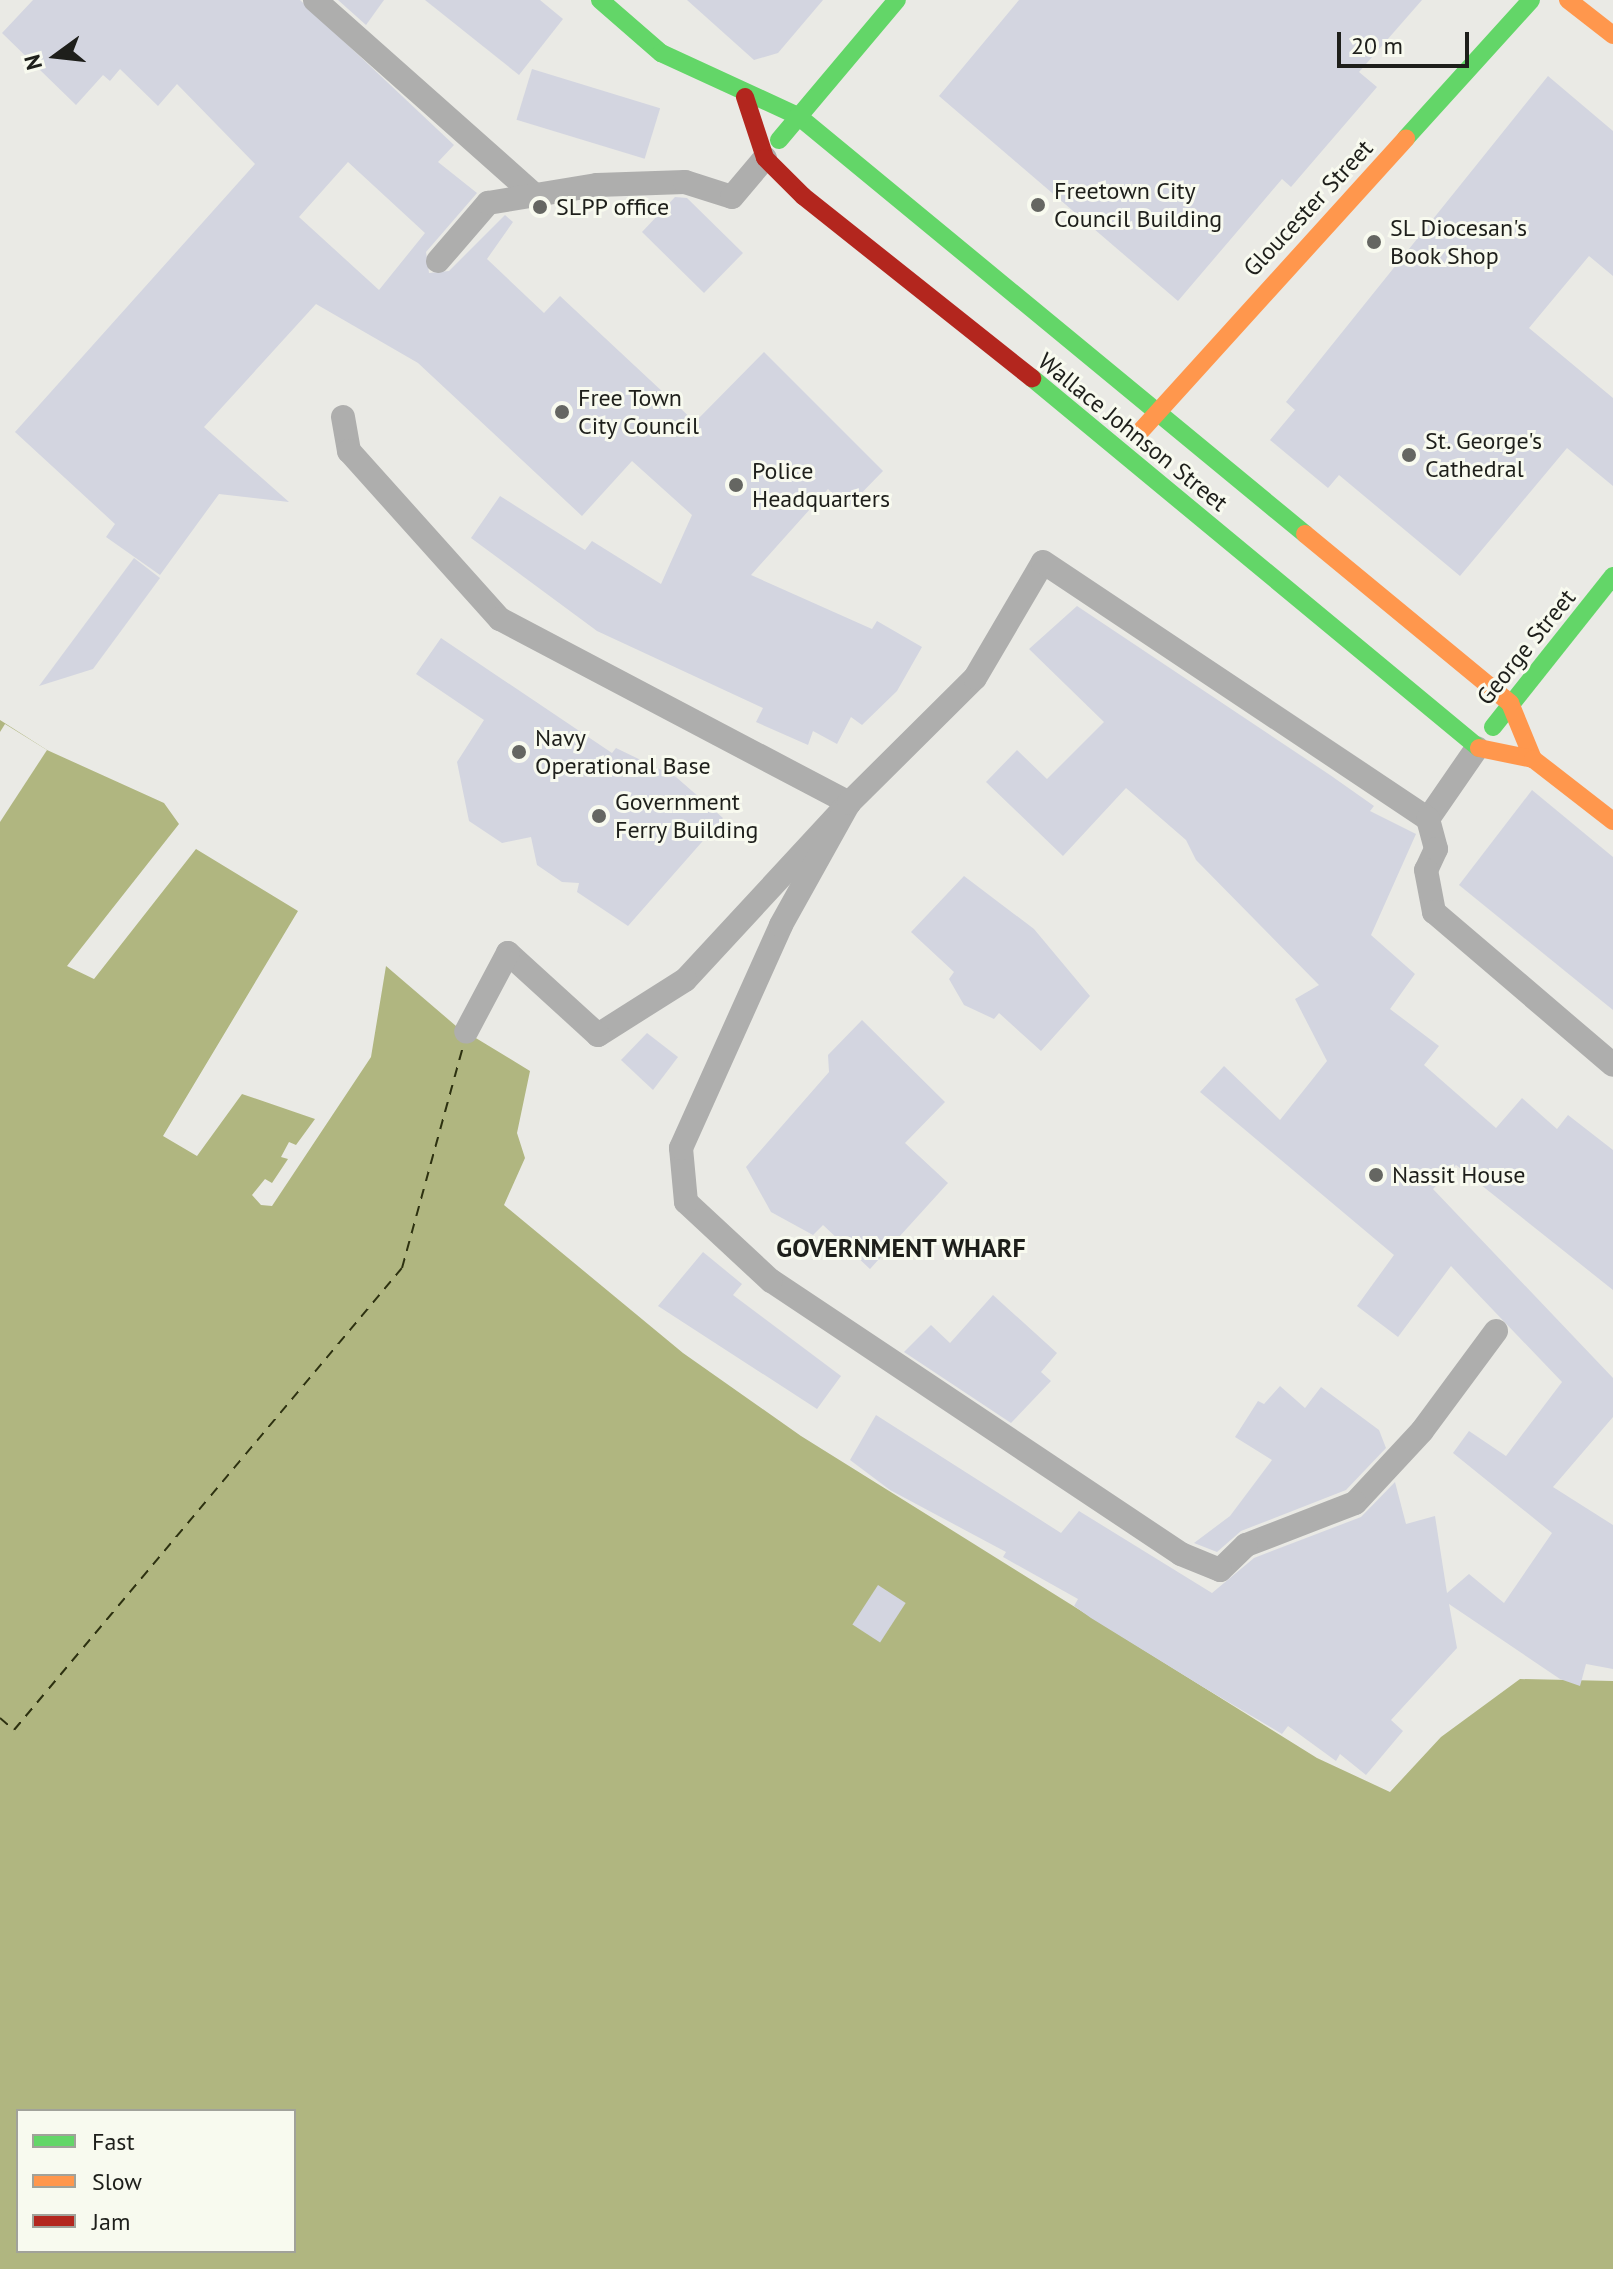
<!DOCTYPE html>
<style>
body{margin:0}
#map{position:relative;width:1613px;height:2269px;overflow:hidden;background:#eaeae5;font-family:"PT Sans",sans-serif}
div>[style]{position:absolute}
[style*='--x']{left:calc(var(--x)*1px);top:calc(var(--y)*1px);width:calc(var(--w)*1px);rotate:calc(var(--a)*1deg)}
.water>*{inset:0;background:#b0b680}
.pier>*{inset:0;background:#eaeae5}
.ferry>*{height:2px;margin-top:-1px;transform-origin:0;background:repeating-linear-gradient(90deg,#2d3110 0 10px,transparent 0 18px)}
.building>*{inset:0;background:#d3d5e0;transform-origin:0 0}
.lane>*{height:24px;margin:-12px;padding:0 12px;transform-origin:12px;border-radius:12px;background:#aeaead}
.fast>*{height:18px;margin:-9px;padding:0 9px;transform-origin:9px;border-radius:9px;background:#63d668}
.slow>*{height:18px;margin:-9px;padding:0 9px;transform-origin:9px;border-radius:9px;background:#ff974d}
.jam>*{height:18px;margin:-9px;padding:0 9px;transform-origin:9px;border-radius:9px;background:#b3261e}
.dots>*{width:22px;height:22px;translate:-50% -50%;box-sizing:border-box;border:4px solid #f8faef;border-radius:50%}
span{translate:-50% -50%;white-space:nowrap;text-align:center;line-height:1.15;-webkit-text-stroke:6px #f8faef;paint-order:stroke}
.poi-label{font-size:24px;color:#1e1f1b}
.left{translate:0 -50%;text-align:left}
.street-label{font-size:24px;color:#1e1f1b}
.neighbourhood-label{font-size:26px;color:#1e1f1b;font-weight:700}
.legend{position:absolute;left:16px;top:2109px;width:280px;height:144px;box-sizing:border-box;background:#f8faef;border:2px solid #a1a29a;margin:0;padding:10px 14px;list-style:none;font-size:24px;color:#1e1f1b}
.legend li{display:flex;align-items:center;gap:16px;height:40px}
.legend b{width:40px;border:2px solid #a1a29a}
.north{position:absolute;left:16px;top:16px;width:80px;height:80px;-webkit-text-stroke:6px #f8faef;paint-order:stroke;rotate:255deg;font-size:22px;font-weight:700;line-height:32px;text-align:center;color:#1e1f1b}
.north::after{content:'';display:block;margin:auto;width:28px;height:36px;background:#1e1f1b;clip-path:polygon(50% 0,100% 100%,50% 72%,0 100%)}
.scale{position:absolute;left:1337px;top:32px;width:132px;height:36px;box-sizing:border-box;border:4px solid #1e1f1b;border-top:0;padding-left:10px;font-size:24px;line-height:28px;white-space:nowrap;color:#1e1f1b;-webkit-text-stroke:6px #f8faef;paint-order:stroke}
</style>
<div id="map">
<div class="water">
<i style="clip-path:polygon(evenodd,0 720px,47px 750px,164px 803px,179px 824px,67px 966px,94px 979px,196px 849px,298px 911px,163px 1136px,197px 1156px,242px 1094px,315px 1119px,296px 1145px,289px 1142px,281px 1157px,288px 1159px,272px 1183px,265px 1179px,252px 1195px,261px 1205px,272px 1206px,371px 1057px,386px 966px,456px 1026px,530px 1071px,517px 1133px,525px 1158px,504px 1205px,683px 1353px,801px 1436px,1317px 1758px,1390px 1792px,1441px 1737px,1520px 1679px,1613px 1681px,1613px 2269px,0 2269px,0 720px,18px 2111px,294px 2111px,294px 2251px,18px 2251px,18px 2111px)"></i>
</div>
<div class="pier">
<i style="clip-path:polygon(5px 724px,47px 750px,0 822px,0 732px)"></i>
</div>
<div class="ferry">
<i style="--x:0;--y:1718;--w:18;--a:41"></i>
<i style="--x:14;--y:1730;--w:603;--a:-49.98"></i>
<i style="--x:402;--y:1268;--w:233;--a:-74.6"></i>
</div>
<div class="building">
<i style="clip-path:polygon(evenodd,33px 0,300px 0,454px 145px,438px 162px,477px 193px,426px 252px,429px 273px,449px 271px,505px 215px,513px 222px,487px 259px,544px 313px,560px 296px,695px 422px,764px 352px,883px 471px,847px 508px,828px 489px,751px 575px,872px 629px,877px 621px,922px 647px,897px 691px,862px 725px,851px 717px,837px 744px,813px 731px,808px 745px,756px 722px,763px 708px,597px 631px,471px 538px,500px 496px,585px 550px,592px 541px,661px 584px,692px 515px,632px 461px,582px 516px,418px 363px,316px 304px,204px 427px,289px 502px,219px 494px,160px 575px,106px 537px,115px 524px,15px 432px,255px 164px,177px 84px,158px 106px,120px 69px,110px 81px,103px 75px,76px 105px,2px 33px,33px 0,348px 162px,425px 233px,379px 290px,299px 217px,348px 162px)"></i>
<i style="clip-path:polygon(338px 0,384px 0,366px 25px)"></i>
<i style="clip-path:polygon(425px 0,540px 0,563px 19px,519px 75px)"></i>
<i style="clip-path:polygon(687px 0,823px 0,778px 53px,754px 60px)"></i>
<i style="clip-path:polygon(1019px 0,1422px 0,1359px 72px,1377px 87px,1291px 187px,1282px 179px,1178px 301px,939px 96px)"></i>
<i style="left:532px;top:69px;width:134px;height:53px;rotate:17deg"></i>
<i style="clip-path:polygon(1548px 76px,1613px 131px,1613px 276px,1589px 256px,1529px 328px,1613px 398px,1613px 486px,1567px 448px,1460px 576px,1339px 475px,1328px 488px,1270px 440px,1295px 410px,1286px 402px)"></i>
<i style="clip-path:polygon(675px 197px,687px 198px,743px 253px,704px 293px,642px 232px)"></i>
<i style="clip-path:polygon(134px 558px,160px 578px,93px 669px,39px 686px)"></i>
<i style="clip-path:polygon(1077px 606px,1330px 775px,1374px 806px,1370px 811px,1416px 834px,1371px 935px,1415px 974px,1390px 1009px,1439px 1046px,1424px 1065px,1496px 1128px,1522px 1098px,1557px 1129px,1568px 1115px,1613px 1150px,1613px 1290px,1456px 1165px,1433px 1189px,1613px 1378px,1613px 1417px,1553px 1487px,1613px 1525px,1613px 1669px,1586px 1664px,1580px 1686px,1560px 1679px,1449px 1604px,1457px 1648px,1391px 1720px,1403px 1731px,1366px 1775px,1340px 1754px,1336px 1761px,1288px 1726px,1282px 1734px,1203px 1687px,1091px 1618px,1074px 1606px,1078px 1599px,1003px 1557px,1006px 1552px,890px 1490px,850px 1460px,876px 1415px,1061px 1533px,1079px 1511px,1212px 1593px,1254px 1558px,1361px 1517px,1395px 1482px,1406px 1524px,1435px 1516px,1447px 1593px,1469px 1574px,1504px 1603px,1552px 1533px,1453px 1453px,1469px 1431px,1506px 1456px,1562px 1382px,1451px 1266px,1398px 1337px,1357px 1306px,1394px 1255px,1200px 1092px,1224px 1066px,1280px 1120px,1327px 1061px,1295px 999px,1319px 985px,1196px 860px,1186px 840px,1126px 788px,1063px 856px,986px 782px,1017px 750px,1047px 779px,1104px 722px,1029px 649px)"></i>
<i style="clip-path:polygon(441px 638px,612px 753px,616px 748px,676px 777px,723px 818px,628px 926px,577px 892px,579px 883px,562px 882px,537px 865px,531px 837px,502px 843px,469px 821px,457px 762px,484px 720px,416px 674px)"></i>
<i style="clip-path:polygon(1532px 790px,1613px 857px,1613px 1010px,1459px 885px)"></i>
<i style="clip-path:polygon(964px 876px,1034px 929px,1090px 996px,1041px 1051px,999px 1013px,994px 1019px,964px 1005px,949px 979px,954px 972px,911px 932px)"></i>
<i style="clip-path:polygon(862px 1020px,945px 1102px,905px 1143px,948px 1183px,870px 1269px,823px 1225px,813px 1235px,771px 1212px,746px 1167px,829px 1072px,828px 1055px)"></i>
<i style="clip-path:polygon(647px 1033px,678px 1057px,653px 1090px,621px 1060px)"></i>
<i style="clip-path:polygon(703px 1252px,742px 1284px,733px 1295px,841px 1376px,817px 1409px,658px 1306px)"></i>
<i style="clip-path:polygon(993px 1295px,1057px 1353px,1041px 1372px,1051px 1381px,1011px 1423px,904px 1352px,931px 1325px,950px 1343px)"></i>
<i style="clip-path:polygon(1280px 1386px,1305px 1408px,1321px 1387px,1379px 1430px,1386px 1448px,1346px 1490px,1241px 1531px,1217px 1552px,1194px 1543px,1230px 1516px,1272px 1460px,1235px 1437px,1258px 1401px,1264px 1404px)"></i>
<i style="left:878px;top:1585px;width:33px;height:47px;rotate:33deg"></i>
</div>
<div class="lane">
<i style="--x:315;--y:0;--w:289;--a:41.6"></i>
<i style="--x:438;--y:261;--w:77;--a:-49.2"></i>
<i style="--x:488;--y:203;--w:110;--a:-9.4"></i>
<i style="--x:597;--y:185;--w:88;--a:-2"></i>
<i style="--x:685;--y:182;--w:49;--a:17.7"></i>
<i style="--x:732;--y:197;--w:51;--a:-49.8"></i>
<i style="--x:343;--y:417;--w:35;--a:80"></i>
<i style="--x:349;--y:451;--w:226;--a:48.1"></i>
<i style="--x:500;--y:619;--w:395;--a:27.8"></i>
<i style="--x:849;--y:803;--w:241;--a:132.8"></i>
<i style="--x:685;--y:980;--w:103;--a:147.7"></i>
<i style="--x:598;--y:1035;--w:122;--a:-137.7"></i>
<i style="--x:508;--y:953;--w:89;--a:118"></i>
<i style="--x:1428;--y:819;--w:86;--a:-55.4"></i>
<i style="--x:1496;--y:1331;--w:124;--a:126.5"></i>
<i style="--x:1422;--y:1431;--w:98;--a:132.9"></i>
<i style="--x:1355;--y:1503;--w:117;--a:158.9"></i>
<i style="--x:1246;--y:1545;--w:36;--a:136"></i>
<i style="--x:1220;--y:1570;--w:42;--a:-157.7"></i>
<i style="--x:1181;--y:1554;--w:493;--a:-146.3"></i>
<i style="--x:771;--y:1281;--w:116;--a:-137.1"></i>
<i style="--x:686;--y:1202;--w:54;--a:-95.3"></i>
<i style="--x:681;--y:1148;--w:244;--a:-65.8"></i>
<i style="--x:781;--y:925;--w:140;--a:-60.9"></i>
<i style="--x:849;--y:803;--w:177;--a:-44.8"></i>
<i style="--x:975;--y:678;--w:134;--a:-59.6"></i>
<i style="--x:1043;--y:562;--w:463;--a:33.7"></i>
<i style="--x:1428;--y:819;--w:31;--a:75"></i>
<i style="--x:1436;--y:849;--w:23;--a:115"></i>
<i style="--x:1426;--y:870;--w:43;--a:79.2"></i>
<i style="--x:1434;--y:912;--w:235;--a:40.5"></i>
</div>
<div class="fast">
<i style="--x:600;--y:0;--w:81;--a:41"></i>
<i style="--x:661;--y:53;--w:151;--a:24.7"></i>
<i style="--x:798;--y:116;--w:657;--a:39.5"></i>
<i style="--x:1406;--y:138;--w:186;--a:-47.8"></i>
<i style="--x:779;--y:140;--w:183;--a:-49.9"></i>
<i style="--x:1032;--y:378;--w:580;--a:39.62"></i>
<i style="--x:1493;--y:727;--w:193;--a:-51.5"></i>
</div>
<div class="slow">
<i style="--x:1568;--y:0;--w:57;--a:37.9"></i>
<i style="--x:1138;--y:434;--w:399;--a:-47.8"></i>
<i style="--x:1305;--y:534;--w:266;--a:39.5"></i>
<i style="--x:1510;--y:703;--w:61;--a:67.7"></i>
<i style="--x:1479;--y:748;--w:55;--a:11.5"></i>
<i style="--x:1533;--y:759;--w:101;--a:37.8"></i>
</div>
<div class="jam">
<i style="--x:745;--y:97;--w:64;--a:71.8"></i>
<i style="--x:765;--y:158;--w:54;--a:45"></i>
<i style="--x:803;--y:196;--w:293;--a:38.5"></i>
</div>
<div class="dots">
<i style="left:1038px;top:205px;background:#656662"></i>
<i style="left:540px;top:207px;background:#656662"></i>
<i style="left:1374px;top:242px;background:#656662"></i>
<i style="left:562px;top:412px;background:#656662"></i>
<i style="left:1409px;top:455px;background:#656662"></i>
<i style="left:736px;top:485px;background:#656662"></i>
<i style="left:519px;top:752px;background:#656662"></i>
<i style="left:599px;top:816px;background:#656662"></i>
<i style="left:1376px;top:1175px;background:#656662"></i>
</div>
<div class="poi-label">
<span class="left" style="left:1054px;top:205px">Freetown City<br>Council Building</span>
<span class="left" style="left:556px;top:207px">SLPP office</span>
<span class="left" style="left:1390px;top:242px">SL Diocesan's<br>Book Shop</span>
<span class="left" style="left:578px;top:412px">Free Town<br>City Council</span>
<span class="left" style="left:1425px;top:455px">St. George's<br>Cathedral</span>
<span class="left" style="left:752px;top:485px">Police<br>Headquarters</span>
<span class="left" style="left:535px;top:752px">Navy<br>Operational Base</span>
<span class="left" style="left:615px;top:816px">Government<br>Ferry Building</span>
<span class="left" style="left:1392px;top:1175px">Nassit House</span>
</div>
<div class="street-label">
<span style="left:1308px;top:208px;rotate:-47deg">Gloucester Street</span>
<span style="left:1133px;top:432px;rotate:39deg">Wallace Johnson Street</span>
<span style="left:1526px;top:647px;rotate:-51deg">George Street</span>
</div>
<div class="neighbourhood-label">
<span style="left:901px;top:1248px">GOVERNMENT WHARF</span>
</div>
<ul class="legend">
<li><b style="height:10px;background:#63d668"></b>Fast</li>
<li><b style="height:10px;background:#ff974d"></b>Slow</li>
<li><b style="height:10px;background:#b3261e"></b>Jam</li>
</ul>
<div class="north">N</div>
<div class="scale">20 m</div>
</div>
